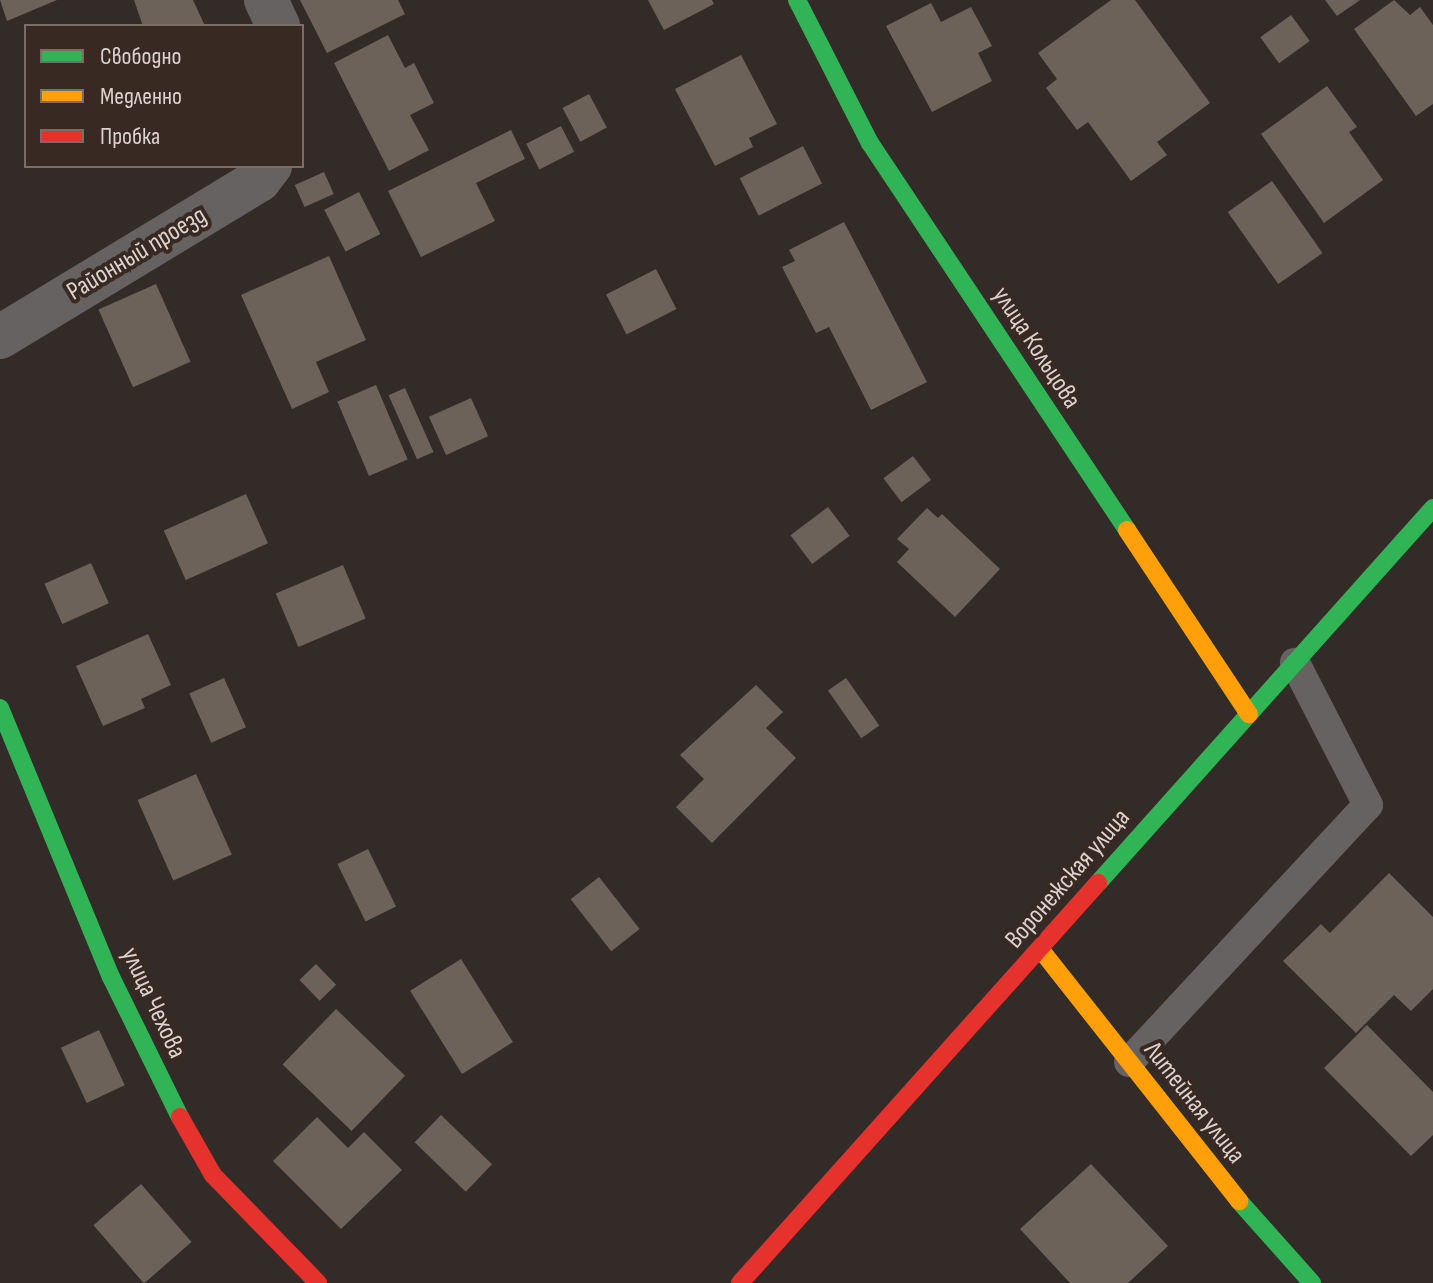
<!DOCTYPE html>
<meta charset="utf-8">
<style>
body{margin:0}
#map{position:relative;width:1433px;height:1283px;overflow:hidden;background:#332b28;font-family:"Sofia Sans Condensed",sans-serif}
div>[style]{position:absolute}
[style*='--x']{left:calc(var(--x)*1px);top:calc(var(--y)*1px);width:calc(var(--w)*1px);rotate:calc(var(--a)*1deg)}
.building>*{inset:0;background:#6c625a;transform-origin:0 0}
.lane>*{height:30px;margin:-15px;padding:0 15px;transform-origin:15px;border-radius:15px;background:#656261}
.street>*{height:44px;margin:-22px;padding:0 22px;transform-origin:22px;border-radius:22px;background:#656261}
.fast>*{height:18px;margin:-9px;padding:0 9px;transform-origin:9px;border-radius:9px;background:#30b455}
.slow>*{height:18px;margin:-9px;padding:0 9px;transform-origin:9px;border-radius:9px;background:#ff9f0a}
.jam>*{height:18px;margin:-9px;padding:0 9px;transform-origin:9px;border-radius:9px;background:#e5322d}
span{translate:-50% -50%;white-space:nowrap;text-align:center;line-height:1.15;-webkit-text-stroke:8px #382923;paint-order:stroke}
.street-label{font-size:26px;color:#dcd2ce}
.legend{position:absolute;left:24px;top:24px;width:280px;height:144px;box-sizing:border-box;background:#382923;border:2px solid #7a6d67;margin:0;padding:10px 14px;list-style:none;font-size:24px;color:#dcd2ce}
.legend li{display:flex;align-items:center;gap:16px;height:40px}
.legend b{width:40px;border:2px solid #7a6d67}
</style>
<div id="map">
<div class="building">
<i style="clip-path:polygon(0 0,57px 0,7px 21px)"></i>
<i style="clip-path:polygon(134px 0,193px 0,205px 26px,143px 26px)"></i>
<i style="clip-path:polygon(300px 0,398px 0,405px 14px,327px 53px)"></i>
<i style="clip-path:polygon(648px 0,712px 0,714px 4px,664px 30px)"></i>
<i style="clip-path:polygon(1111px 0,1135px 0,1210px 103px,1157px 142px,1167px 155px,1131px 181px,1088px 122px,1077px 130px,1046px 88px,1057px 79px,1038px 53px)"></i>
<i style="clip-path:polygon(1325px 0,1360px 0,1337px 16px)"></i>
<i style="clip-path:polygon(1394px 0,1410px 15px,1420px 7px,1433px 25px,1433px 104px,1416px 116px,1354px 29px)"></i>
<i style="clip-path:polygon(931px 3px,941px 22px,971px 7px,992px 46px,978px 53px,992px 81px,932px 112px,886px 26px)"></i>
<i style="left:1291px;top:15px;width:32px;height:38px;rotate:54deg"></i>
<i style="clip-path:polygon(388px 35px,405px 68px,414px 63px,434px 103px,410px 115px,429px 150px,389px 171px,334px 63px)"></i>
<i style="clip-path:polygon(741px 55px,777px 124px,749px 138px,753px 147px,715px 166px,675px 89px)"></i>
<i style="clip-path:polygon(1327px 86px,1357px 127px,1349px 132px,1383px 180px,1324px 223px,1261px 134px)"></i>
<i style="left:589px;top:94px;width:38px;height:30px;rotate:62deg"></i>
<i style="left:561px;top:126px;width:29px;height:39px;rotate:63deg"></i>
<i style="clip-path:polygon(511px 130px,525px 159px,476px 183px,495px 221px,421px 257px,388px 191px)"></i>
<i style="left:803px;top:146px;width:42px;height:71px;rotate:63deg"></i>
<i style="left:324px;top:172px;width:24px;height:32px;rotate:66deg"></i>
<i style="left:1272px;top:181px;width:88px;height:54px;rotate:55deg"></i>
<i style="left:359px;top:192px;width:47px;height:39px;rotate:63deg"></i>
<i style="clip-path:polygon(844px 222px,927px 382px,871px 410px,829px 327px,816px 333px,782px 267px,795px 261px,789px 250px)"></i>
<i style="clip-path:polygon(329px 256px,366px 340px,316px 362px,329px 392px,292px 409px,241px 295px)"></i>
<i style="left:656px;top:269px;width:45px;height:56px;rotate:63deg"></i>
<i style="left:156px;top:284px;width:85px;height:63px;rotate:66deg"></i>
<i style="left:376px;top:385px;width:81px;height:42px;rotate:67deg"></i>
<i style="left:405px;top:388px;width:70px;height:18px;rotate:66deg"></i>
<i style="left:471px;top:398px;width:42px;height:46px;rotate:66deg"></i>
<i style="left:913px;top:456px;width:30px;height:37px;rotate:53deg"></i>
<i style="left:246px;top:494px;width:54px;height:90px;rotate:66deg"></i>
<i style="left:828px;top:507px;width:36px;height:47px;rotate:53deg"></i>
<i style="clip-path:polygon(927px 508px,938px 518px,942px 514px,1000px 569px,955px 617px,897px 562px,909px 549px,897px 539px)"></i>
<i style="left:91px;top:563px;width:44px;height:51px;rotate:66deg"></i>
<i style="left:343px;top:565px;width:58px;height:73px;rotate:67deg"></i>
<i style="clip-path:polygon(148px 634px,171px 685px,141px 699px,145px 708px,103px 726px,76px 666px)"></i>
<i style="left:224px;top:678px;width:54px;height:38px;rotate:66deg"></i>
<i style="left:846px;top:678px;width:58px;height:22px;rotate:55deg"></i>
<i style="clip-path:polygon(756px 685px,783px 712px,766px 728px,796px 758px,712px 843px,676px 807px,704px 779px,680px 755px)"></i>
<i style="left:196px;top:774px;width:88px;height:64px;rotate:66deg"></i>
<i style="left:368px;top:849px;width:64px;height:34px;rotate:64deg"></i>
<i style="clip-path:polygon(1389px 873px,1433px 917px,1433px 989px,1411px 1011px,1394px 995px,1356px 1033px,1283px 961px,1321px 924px,1330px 933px)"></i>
<i style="left:599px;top:877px;width:66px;height:36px;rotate:52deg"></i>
<i style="left:461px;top:959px;width:98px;height:60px;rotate:58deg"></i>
<i style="left:316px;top:964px;width:29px;height:23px;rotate:46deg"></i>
<i style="left:336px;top:1009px;width:96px;height:77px;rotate:44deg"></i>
<i style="clip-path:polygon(1367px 1025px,1433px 1092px,1433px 1135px,1411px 1156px,1324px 1068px)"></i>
<i style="left:99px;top:1030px;width:61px;height:42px;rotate:65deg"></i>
<i style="left:441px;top:1115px;width:71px;height:38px;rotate:44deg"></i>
<i style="clip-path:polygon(317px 1117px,348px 1148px,364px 1132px,402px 1170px,341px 1229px,273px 1161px)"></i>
<i style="clip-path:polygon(1091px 1164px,1168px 1246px,1128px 1283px,1070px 1283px,1020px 1229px)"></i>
<i style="left:141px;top:1184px;width:77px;height:63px;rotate:49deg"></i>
</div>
<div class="lane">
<i style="--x:1129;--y:1062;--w:351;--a:-47.1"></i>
<i style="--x:1368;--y:805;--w:160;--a:-117.2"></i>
</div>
<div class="street">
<i style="--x:266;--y:0;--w:29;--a:65"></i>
<i style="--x:0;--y:337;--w:303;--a:-31.2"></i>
<i style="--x:259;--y:180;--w:18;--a:-52"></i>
</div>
<div class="fast">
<i style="--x:797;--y:0;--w:161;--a:63"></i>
<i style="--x:870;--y:143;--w:465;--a:56.4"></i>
<i style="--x:0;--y:708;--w:291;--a:67.6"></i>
<i style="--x:111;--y:977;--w:156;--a:63.8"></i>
<i style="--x:1098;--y:883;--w:503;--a:-48.22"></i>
<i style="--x:1239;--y:1201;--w:110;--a:48.3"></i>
</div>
<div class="slow">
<i style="--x:1127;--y:530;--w:221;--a:56.5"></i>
<i style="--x:1041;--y:950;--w:320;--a:51.7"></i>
</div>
<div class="jam">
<i style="--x:180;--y:1117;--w:67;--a:60.4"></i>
<i style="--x:213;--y:1175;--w:151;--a:45.8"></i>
<i style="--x:740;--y:1283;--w:537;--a:-48.17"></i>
</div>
<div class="street-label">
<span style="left:137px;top:254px;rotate:-31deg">Районный проезд</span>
<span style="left:1036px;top:348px;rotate:57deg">улица Кольцова</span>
<span style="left:1068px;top:879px;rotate:-49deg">Воронежская улица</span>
<span style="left:153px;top:1003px;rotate:65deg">улица Чехова</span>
<span style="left:1194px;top:1103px;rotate:52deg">Литейная улица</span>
</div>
<ul class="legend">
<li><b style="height:10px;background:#30b455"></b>Свободно</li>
<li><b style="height:10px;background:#ff9f0a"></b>Медленно</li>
<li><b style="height:10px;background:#e5322d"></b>Пробка</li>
</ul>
</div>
